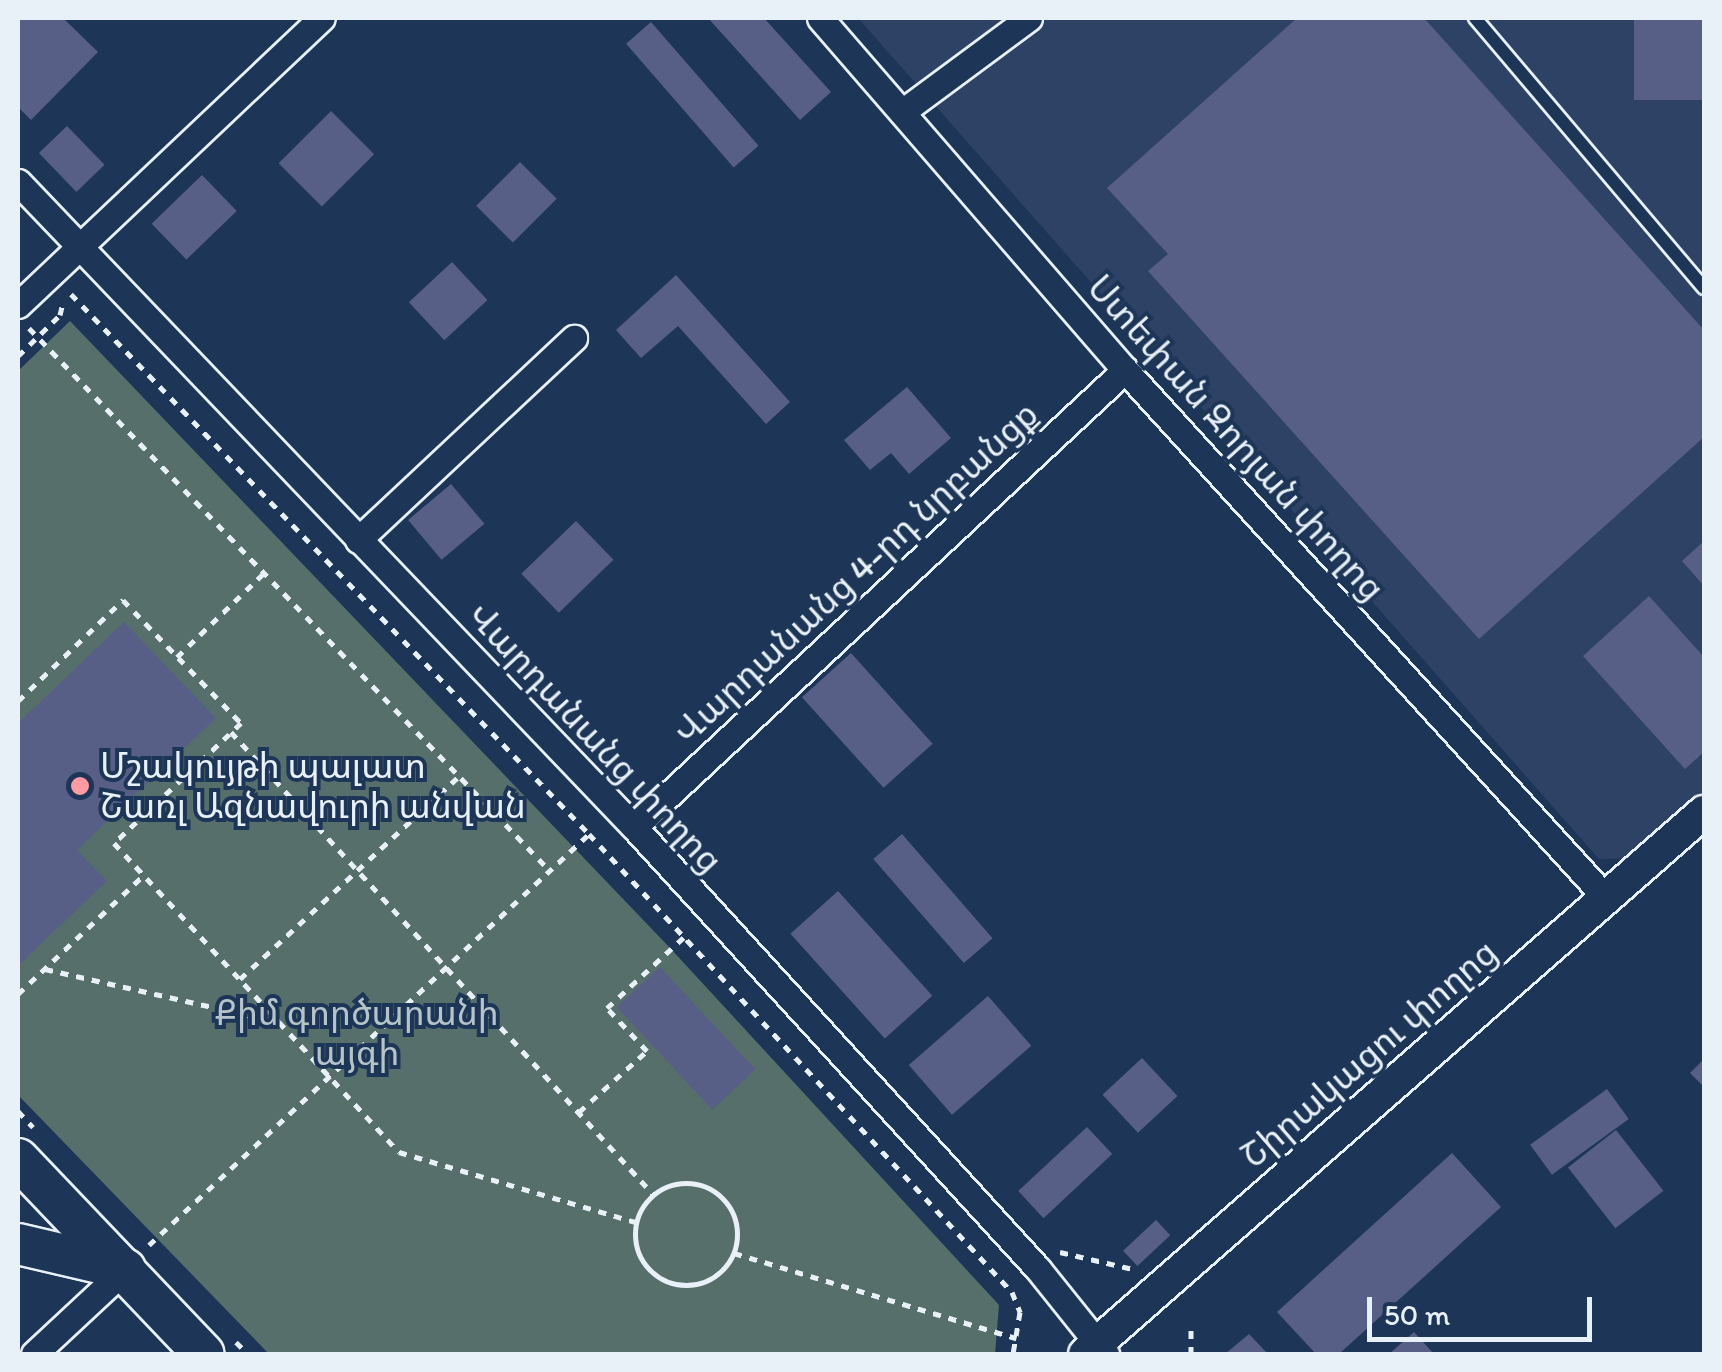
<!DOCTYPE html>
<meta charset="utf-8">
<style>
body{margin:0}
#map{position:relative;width:1722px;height:1372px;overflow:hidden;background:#1d3557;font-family:Itim,"Noto Sans Armenian",sans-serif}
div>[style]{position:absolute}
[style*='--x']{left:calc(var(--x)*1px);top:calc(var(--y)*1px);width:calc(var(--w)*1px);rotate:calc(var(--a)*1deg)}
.built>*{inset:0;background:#2e4265}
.green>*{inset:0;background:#576f6b}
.building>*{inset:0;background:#575f86;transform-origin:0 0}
.path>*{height:5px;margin-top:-2.5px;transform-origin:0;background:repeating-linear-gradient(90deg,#e8f1f8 0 8px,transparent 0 16px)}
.path>.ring{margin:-2.5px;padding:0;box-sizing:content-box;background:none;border:5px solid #e8f1f8;border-radius:50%}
.roads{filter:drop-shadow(2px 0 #e8f1f8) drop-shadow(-2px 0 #e8f1f8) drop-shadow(0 2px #e8f1f8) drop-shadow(0 -2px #e8f1f8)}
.service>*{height:12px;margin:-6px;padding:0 6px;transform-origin:6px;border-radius:6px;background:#1d3557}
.minor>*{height:25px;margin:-12.5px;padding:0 12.5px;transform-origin:12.5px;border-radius:12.5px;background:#1d3557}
.tertiary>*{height:32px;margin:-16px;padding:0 16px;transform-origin:16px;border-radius:16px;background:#1d3557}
.primary>*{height:40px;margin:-20px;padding:0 20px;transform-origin:20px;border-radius:20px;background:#1d3557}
.dots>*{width:28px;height:28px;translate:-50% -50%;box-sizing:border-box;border:5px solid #1d3557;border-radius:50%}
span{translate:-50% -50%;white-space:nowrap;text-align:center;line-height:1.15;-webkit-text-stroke:8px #1d3557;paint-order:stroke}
.street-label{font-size:35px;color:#e8f1f8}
.poi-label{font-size:35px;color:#e8f1f8}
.left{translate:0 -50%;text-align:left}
.park-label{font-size:35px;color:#b5c4c7}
.frame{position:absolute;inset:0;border:20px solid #e8f1f8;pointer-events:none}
.scale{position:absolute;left:1367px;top:1297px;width:225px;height:45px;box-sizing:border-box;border:5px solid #e8f1f8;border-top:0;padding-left:12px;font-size:30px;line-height:35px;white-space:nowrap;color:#e8f1f8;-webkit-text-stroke:8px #1d3557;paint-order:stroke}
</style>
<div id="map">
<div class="built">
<i style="clip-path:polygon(858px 18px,1704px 18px,1704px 797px,1635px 858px,1599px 859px)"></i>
</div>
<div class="green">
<i style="clip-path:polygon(70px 321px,671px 949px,999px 1305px,995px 1354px,269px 1354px,18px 1095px,18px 371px)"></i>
</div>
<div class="building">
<i style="clip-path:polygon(18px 18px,63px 18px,98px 52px,31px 120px,18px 107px)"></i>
<i style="clip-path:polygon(708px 18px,764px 18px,831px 92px,800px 120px)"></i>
<i style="clip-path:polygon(1297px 18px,1424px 18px,1704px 330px,1704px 437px,1479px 639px,1148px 271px,1168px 254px,1107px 188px)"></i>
<i style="left:1634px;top:18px;width:70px;height:82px"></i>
<i style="left:651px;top:22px;width:164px;height:33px;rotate:49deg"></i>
<i style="left:331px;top:111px;width:61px;height:74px;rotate:45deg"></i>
<i style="left:67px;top:126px;width:54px;height:39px;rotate:46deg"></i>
<i style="left:520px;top:162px;width:52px;height:62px;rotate:45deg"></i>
<i style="left:202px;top:175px;width:50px;height:70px;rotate:46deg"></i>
<i style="left:452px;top:262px;width:52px;height:59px;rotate:47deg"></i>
<i style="clip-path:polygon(676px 275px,790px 402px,766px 424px,678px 326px,641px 358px,616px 330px)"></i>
<i style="clip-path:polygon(907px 387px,951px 438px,909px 474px,891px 453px,870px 470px,844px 440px)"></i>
<i style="left:451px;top:484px;width:52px;height:56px;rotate:50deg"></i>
<i style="left:576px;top:521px;width:54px;height:76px;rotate:46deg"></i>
<i style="clip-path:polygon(1704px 541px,1704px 586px,1682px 561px)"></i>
<i style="clip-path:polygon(1649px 596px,1704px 657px,1704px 752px,1685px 769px,1583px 656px)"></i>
<i style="clip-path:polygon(124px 622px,216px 718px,77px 850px,107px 881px,18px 966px,18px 723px)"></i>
<i style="left:851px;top:653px;width:122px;height:66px;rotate:48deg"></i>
<i style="left:902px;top:834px;width:138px;height:38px;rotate:49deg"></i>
<i style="left:838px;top:891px;width:141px;height:64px;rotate:48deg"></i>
<i style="left:660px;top:967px;width:140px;height:59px;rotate:47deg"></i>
<i style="left:988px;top:996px;width:66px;height:105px;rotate:49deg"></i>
<i style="left:1142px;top:1058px;width:52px;height:54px;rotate:47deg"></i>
<i style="clip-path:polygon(1704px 1059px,1704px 1087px,1690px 1073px)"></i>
<i style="left:1607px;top:1089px;width:37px;height:95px;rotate:54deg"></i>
<i style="left:1087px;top:1127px;width:37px;height:94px;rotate:47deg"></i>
<i style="left:1616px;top:1130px;width:77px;height:61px;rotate:52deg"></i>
<i style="clip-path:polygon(1452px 1153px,1501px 1207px,1339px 1354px,1316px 1354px,1277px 1312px)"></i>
<i style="left:1156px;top:1220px;width:21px;height:45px;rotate:47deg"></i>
<i style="clip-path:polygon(1414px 1332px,1434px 1354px,1389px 1354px)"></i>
<i style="clip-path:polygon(1249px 1334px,1268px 1354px,1225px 1354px)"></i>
</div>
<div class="path">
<i style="--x:71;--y:294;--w:748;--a:46.19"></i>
<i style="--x:589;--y:834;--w:623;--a:47.28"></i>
<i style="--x:1012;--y:1292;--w:22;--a:68"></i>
<i style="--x:1020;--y:1312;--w:43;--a:99.5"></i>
<i style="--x:29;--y:328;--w:753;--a:46.18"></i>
<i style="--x:18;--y:356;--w:59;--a:-44.3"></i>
<i style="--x:60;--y:315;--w:13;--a:-77"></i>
<i style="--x:177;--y:657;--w:121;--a:-44"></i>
<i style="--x:18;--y:701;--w:146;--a:-43.9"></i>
<i style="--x:123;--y:600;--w:170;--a:46.2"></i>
<i style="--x:241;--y:723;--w:175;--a:136.6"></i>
<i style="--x:114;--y:843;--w:243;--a:47.3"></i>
<i style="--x:231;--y:732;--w:626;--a:47.59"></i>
<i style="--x:45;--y:969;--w:240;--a:12.8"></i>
<i style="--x:279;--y:1022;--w:177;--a:47.3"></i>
<i style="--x:399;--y:1152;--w:247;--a:16.5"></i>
<i style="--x:240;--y:979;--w:299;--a:-42.8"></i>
<i style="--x:18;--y:994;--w:173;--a:-43.4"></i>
<i style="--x:18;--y:1111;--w:22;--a:47"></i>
<i style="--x:579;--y:1112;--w:91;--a:-41.9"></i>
<i style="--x:647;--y:1051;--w:59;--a:-132.9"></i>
<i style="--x:607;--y:1008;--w:105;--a:-42.7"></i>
<i class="ring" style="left:635px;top:1183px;width:97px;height:97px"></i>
<i style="--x:149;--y:1245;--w:602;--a:-43.05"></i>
<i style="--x:1060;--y:1252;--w:79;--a:13.2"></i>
<i style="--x:734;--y:1253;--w:295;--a:16.8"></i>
<i style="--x:236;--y:1342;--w:17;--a:45"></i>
<i style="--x:1191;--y:1354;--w:28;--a:-90"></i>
</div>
<div class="roads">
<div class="service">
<i style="--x:1475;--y:18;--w:354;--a:49.7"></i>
</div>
<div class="minor">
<i style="--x:820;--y:18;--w:466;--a:49.1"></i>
<i style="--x:1125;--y:370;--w:716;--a:47.66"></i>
<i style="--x:902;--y:112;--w:158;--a:-36.5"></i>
<i style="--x:18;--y:182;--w:892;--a:46.32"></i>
<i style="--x:634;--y:827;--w:599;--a:47.57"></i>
<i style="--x:1038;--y:1269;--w:109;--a:51.3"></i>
<i style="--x:18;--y:305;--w:418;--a:-43.4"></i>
<i style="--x:358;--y:540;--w:296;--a:-43.1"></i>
<i style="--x:634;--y:827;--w:671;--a:-42.95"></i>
<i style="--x:34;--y:1354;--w:125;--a:-43"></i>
</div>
<div class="tertiary">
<i style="--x:1085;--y:1354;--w:823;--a:-41.21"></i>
</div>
<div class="primary">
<i style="--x:18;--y:1159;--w:269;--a:46.4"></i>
<i style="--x:18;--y:1244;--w:110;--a:13.2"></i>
</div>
</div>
<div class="dots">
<i style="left:80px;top:786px;background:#ff9aa2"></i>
</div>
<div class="street-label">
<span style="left:1236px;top:438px;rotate:48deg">Ստեփան Զորյան փողոց</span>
<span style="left:856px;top:573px;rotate:-43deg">Վարդանանց 4-րդ նրբանցք</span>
<span style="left:595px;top:738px;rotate:47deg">Վարդանանց փողոց</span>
<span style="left:1369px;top:1054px;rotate:-41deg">Շիրակացու փողոց</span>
</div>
<div class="poi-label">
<span class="left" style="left:100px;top:786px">Մշակույթի պալատ<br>Շառլ Ազնավուրի անվան</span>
</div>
<div class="park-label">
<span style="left:357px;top:1033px">Քիմ գործարանի<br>այգի</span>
</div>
<div class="frame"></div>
<div class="scale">50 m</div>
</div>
